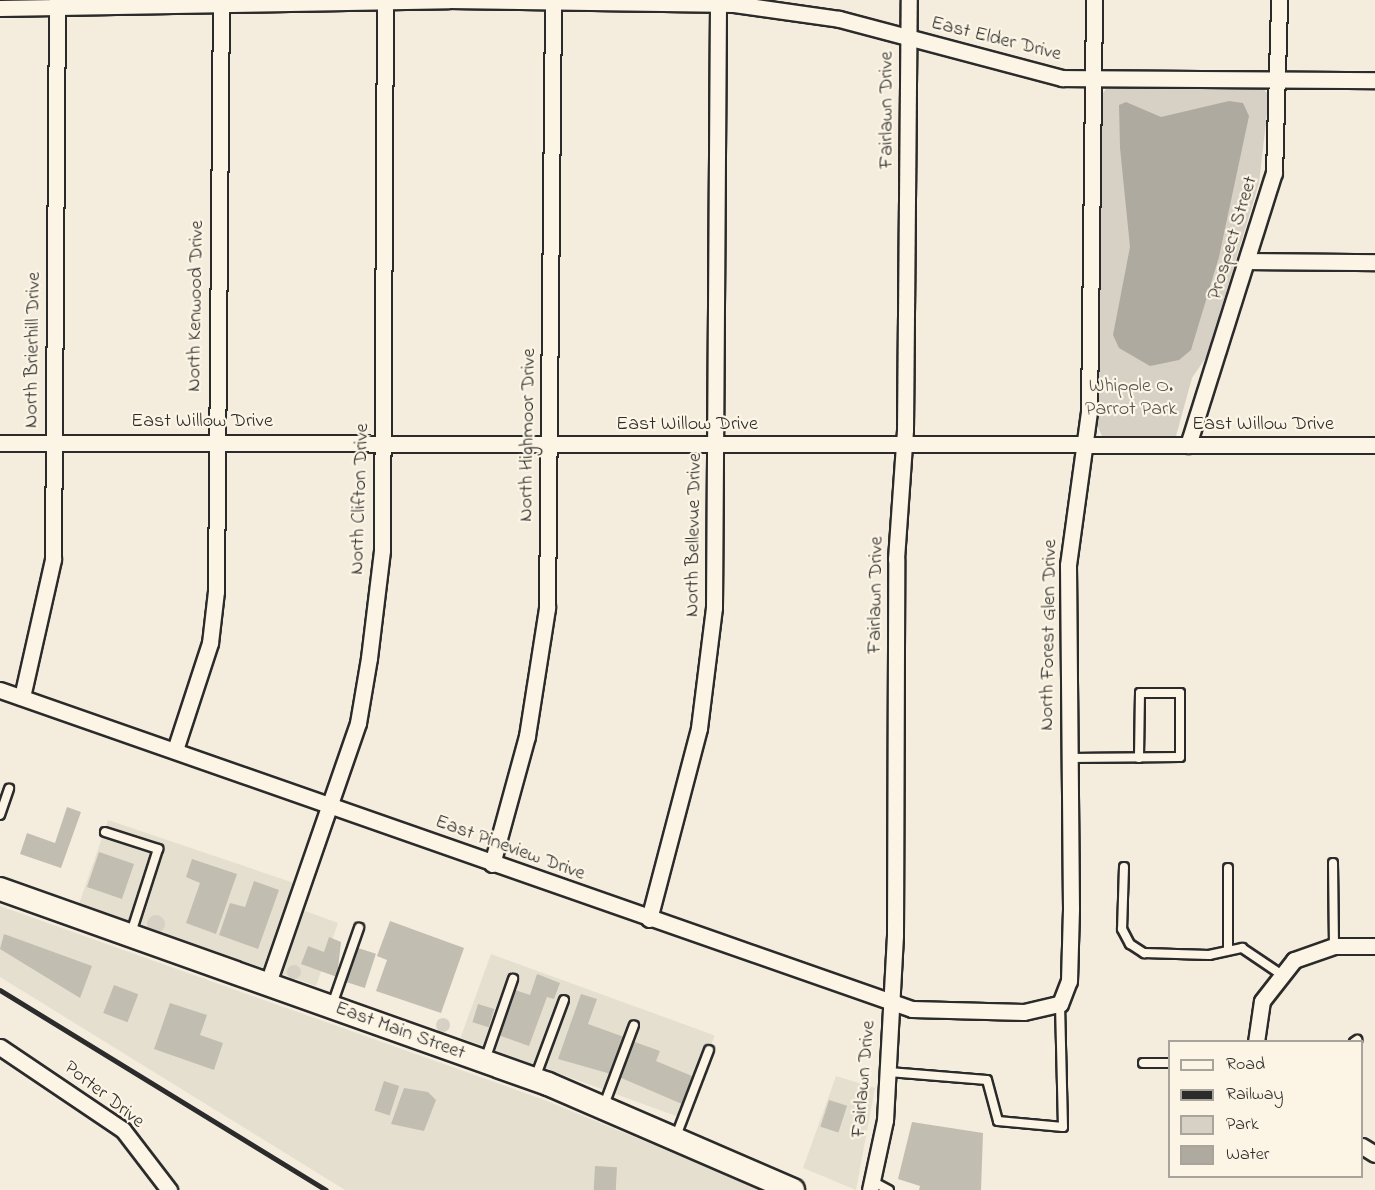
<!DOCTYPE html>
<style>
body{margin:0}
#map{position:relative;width:1375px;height:1190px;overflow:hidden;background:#f4edde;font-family:"Indie Flower",sans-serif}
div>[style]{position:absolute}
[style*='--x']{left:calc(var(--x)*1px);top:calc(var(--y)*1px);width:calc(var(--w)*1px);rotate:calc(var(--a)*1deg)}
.built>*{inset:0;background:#e5dfd0;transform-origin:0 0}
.green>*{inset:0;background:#d6d1c4}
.round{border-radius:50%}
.water>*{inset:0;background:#afaaa0}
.building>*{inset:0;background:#c2bdb1;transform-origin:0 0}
.roads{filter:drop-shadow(2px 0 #2b2b2b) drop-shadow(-2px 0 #2b2b2b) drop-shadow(0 2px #2b2b2b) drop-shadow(0 -2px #2b2b2b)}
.service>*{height:8px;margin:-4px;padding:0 4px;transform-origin:4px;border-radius:4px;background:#fcf5e5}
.minor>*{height:15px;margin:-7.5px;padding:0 7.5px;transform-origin:7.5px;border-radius:7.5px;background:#fcf5e5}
.secondary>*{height:22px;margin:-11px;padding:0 11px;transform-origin:11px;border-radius:11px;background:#fcf5e5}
.rail>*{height:4.5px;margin:-2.25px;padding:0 2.25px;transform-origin:2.25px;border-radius:2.25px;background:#2b2b2b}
span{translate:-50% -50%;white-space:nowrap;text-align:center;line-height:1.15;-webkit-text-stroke:4.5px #fcf5e5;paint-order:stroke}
.street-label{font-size:20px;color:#2b2b2b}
.park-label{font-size:20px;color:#565451}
.legend{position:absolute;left:1168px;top:1040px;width:195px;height:138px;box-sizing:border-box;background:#fcf5e5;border:2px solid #a8a49b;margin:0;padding:8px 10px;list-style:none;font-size:18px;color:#2b2b2b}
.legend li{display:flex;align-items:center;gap:12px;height:30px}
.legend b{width:30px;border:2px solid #a8a49b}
</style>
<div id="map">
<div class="built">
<i style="clip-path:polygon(108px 820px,297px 884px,289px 905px,338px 923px,316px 986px,79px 904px)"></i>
<i style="clip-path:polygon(0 906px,542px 1099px,763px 1190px,345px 1190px,0 977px)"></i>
<i style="left:491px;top:954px;width:238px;height:89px;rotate:20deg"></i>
<i style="clip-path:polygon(836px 1076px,875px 1088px,856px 1190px,803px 1168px)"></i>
</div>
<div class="green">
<i style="clip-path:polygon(1263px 88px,1269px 96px,1259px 183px,1207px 356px,1192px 378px,1176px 436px,1102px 436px,1097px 425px,1102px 94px,1106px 89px)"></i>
<i class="round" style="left:147px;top:915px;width:18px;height:18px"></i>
<i class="round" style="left:287px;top:965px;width:14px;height:14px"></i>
<i class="round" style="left:436px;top:1018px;width:14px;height:14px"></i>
</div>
<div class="water">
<i style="clip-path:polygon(1126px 102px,1161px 117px,1229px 101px,1243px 103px,1249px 116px,1219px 257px,1191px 350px,1179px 360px,1150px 366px,1119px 348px,1113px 335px,1130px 247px,1120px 148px,1119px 105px)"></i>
</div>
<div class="building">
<i style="clip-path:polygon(67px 807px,81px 812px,61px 868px,20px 854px,27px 833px,55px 843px)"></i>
<i style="left:99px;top:852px;width:37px;height:37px;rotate:19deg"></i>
<i style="clip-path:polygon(192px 859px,237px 874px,216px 934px,186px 923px,200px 883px,186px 877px)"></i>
<i style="clip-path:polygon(254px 881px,279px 890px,258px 949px,219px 935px,230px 903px,245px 907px)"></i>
<i style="clip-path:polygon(390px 921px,464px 948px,441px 1013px,376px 991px,387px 960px,377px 956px)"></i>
<i style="clip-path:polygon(4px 934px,92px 966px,80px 998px,0 949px)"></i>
<i style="clip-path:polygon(329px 937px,341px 942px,337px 977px,301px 964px,308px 946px,324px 952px)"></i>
<i style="left:355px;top:947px;width:22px;height:36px;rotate:18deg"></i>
<i style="clip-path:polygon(537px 974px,560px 983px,554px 999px,547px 997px,529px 1046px,498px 1035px,515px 990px,530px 995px)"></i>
<i style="left:114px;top:985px;width:26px;height:30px;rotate:21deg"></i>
<i style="clip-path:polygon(581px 994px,597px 999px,588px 1024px,624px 1037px,611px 1074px,558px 1059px)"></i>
<i style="clip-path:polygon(170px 1003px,207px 1015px,200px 1035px,223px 1043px,214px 1070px,154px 1049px)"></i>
<i style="left:478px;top:1004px;width:17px;height:19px;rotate:17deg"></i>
<i style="clip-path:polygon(632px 1041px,660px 1051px,656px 1061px,692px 1076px,682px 1104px,619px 1077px)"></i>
<i style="left:384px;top:1081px;width:16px;height:31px;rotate:18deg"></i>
<i style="clip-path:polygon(404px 1088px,428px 1092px,436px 1100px,424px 1131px,391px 1124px)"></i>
<i style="left:829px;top:1100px;width:19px;height:28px;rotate:18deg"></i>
<i style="clip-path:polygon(912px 1122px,983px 1133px,981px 1190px,919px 1190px,920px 1186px,898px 1179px)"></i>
<i style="left:595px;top:1166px;width:22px;height:24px;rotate:3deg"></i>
</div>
<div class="roads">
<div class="service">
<i style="--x:1070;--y:758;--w:110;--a:-0.5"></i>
<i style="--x:1180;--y:757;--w:64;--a:-90"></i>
<i style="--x:1180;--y:693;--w:40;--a:180"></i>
<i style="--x:1140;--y:693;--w:65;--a:90.9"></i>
<i style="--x:0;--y:815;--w:28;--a:-71"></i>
<i style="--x:105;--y:832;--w:56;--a:17.8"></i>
<i style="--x:158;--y:849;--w:88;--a:107.8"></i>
<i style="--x:1333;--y:863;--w:83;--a:89.3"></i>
<i style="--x:1124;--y:867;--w:62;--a:91.8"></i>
<i style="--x:1122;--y:929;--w:17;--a:62"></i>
<i style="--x:1130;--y:944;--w:17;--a:33"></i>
<i style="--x:1144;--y:953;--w:65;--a:1.8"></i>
<i style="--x:1209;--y:955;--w:34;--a:-12"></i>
<i style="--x:1242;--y:948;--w:45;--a:34"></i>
<i style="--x:1228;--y:948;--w:80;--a:-90"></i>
<i style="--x:332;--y:1005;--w:82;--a:-70.7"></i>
<i style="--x:1354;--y:1042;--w:4;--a:-34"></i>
<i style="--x:485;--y:1060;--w:86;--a:-70.9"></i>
<i style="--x:1143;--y:1063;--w:27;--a:0"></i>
<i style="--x:889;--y:1072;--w:98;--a:4.7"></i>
<i style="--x:987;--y:1080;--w:42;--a:75"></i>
<i style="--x:998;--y:1121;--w:65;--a:5.3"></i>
<i style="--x:1063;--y:1127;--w:123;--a:-91.4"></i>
<i style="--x:535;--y:1078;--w:83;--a:-69.6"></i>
<i style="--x:604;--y:1105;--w:85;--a:-69.4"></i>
<i style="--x:676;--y:1136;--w:92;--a:-69"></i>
<i style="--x:872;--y:1181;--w:19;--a:28"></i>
</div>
<div class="minor">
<i style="--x:0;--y:8;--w:449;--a:-1"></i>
<i style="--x:449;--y:0;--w:285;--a:0.8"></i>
<i style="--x:734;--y:4;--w:106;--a:8.1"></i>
<i style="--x:839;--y:19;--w:231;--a:14.8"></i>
<i style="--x:1062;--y:78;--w:313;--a:0.4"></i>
<i style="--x:1250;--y:261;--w:125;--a:0.5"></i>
<i style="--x:0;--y:443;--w:1375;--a:0.08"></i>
<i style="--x:1188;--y:445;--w:285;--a:-72.5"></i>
<i style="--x:1274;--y:173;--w:173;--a:-88.3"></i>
<i style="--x:0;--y:690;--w:966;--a:19.28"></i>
<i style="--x:912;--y:1009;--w:112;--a:1.5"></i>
<i style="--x:1024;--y:1012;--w:37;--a:-13"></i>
<i style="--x:1060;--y:1004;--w:25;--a:-69"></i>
<i style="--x:1069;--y:981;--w:72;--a:-88.4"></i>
<i style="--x:1071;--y:909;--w:344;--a:-90.5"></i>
<i style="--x:1068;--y:565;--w:155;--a:-82.2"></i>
<i style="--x:1089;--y:411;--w:411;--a:-89.3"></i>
<i style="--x:22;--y:697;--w:141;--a:-77.3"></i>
<i style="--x:53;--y:559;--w:559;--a:-89.59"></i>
<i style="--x:175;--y:750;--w:113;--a:-71.9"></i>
<i style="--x:210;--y:643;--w:52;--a:-83.4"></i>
<i style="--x:216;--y:591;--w:591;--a:-89.52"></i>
<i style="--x:492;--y:864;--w:133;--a:-74.7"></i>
<i style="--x:527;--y:736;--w:130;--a:-81.1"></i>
<i style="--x:547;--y:608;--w:608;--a:-89.43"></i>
<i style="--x:649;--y:919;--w:197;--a:-75.3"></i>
<i style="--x:699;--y:728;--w:121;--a:-82.9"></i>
<i style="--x:714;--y:608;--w:608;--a:-89.62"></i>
<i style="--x:268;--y:983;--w:275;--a:-70.9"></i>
<i style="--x:358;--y:723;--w:66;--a:-80.4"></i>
<i style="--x:369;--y:658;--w:109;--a:-83.1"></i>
<i style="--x:382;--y:550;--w:550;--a:-89.69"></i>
<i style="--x:1256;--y:1042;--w:41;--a:-81.7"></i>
<i style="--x:1262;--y:1001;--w:52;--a:-52"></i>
<i style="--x:1294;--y:960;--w:42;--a:-19.3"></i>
<i style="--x:1334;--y:946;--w:41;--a:0"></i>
<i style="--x:0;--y:1047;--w:148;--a:34"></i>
<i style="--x:123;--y:1130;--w:76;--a:52.5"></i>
<i style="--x:1362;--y:1146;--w:15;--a:32"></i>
<i style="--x:870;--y:1190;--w:72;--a:-77.9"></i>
<i style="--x:885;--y:1120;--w:184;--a:-86.9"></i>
<i style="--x:895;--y:936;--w:377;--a:-89.8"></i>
<i style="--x:896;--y:559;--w:130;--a:-86"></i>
<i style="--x:905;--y:429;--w:429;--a:-89.5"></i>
</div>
<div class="secondary">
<i style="--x:0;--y:889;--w:582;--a:19.59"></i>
<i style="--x:548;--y:1084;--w:267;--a:23.4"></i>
</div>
</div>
<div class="rail">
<i style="--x:0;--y:990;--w:382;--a:31.5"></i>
</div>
<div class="street-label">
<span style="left:996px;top:39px;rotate:14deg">East Elder Drive</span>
<span style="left:887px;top:110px;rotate:-90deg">Fairlawn Drive</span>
<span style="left:1233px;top:238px;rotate:-73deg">Prospect Street</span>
<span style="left:196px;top:306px;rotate:-89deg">North Kenwood Drive</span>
<span style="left:33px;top:350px;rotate:-89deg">North Brierhill Drive</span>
<span style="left:202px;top:421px">East Willow Drive</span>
<span style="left:687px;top:424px">East Willow Drive</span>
<span style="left:1263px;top:424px">East Willow Drive</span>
<span style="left:528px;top:435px;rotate:-89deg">North Highmoor Drive</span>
<span style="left:360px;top:499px;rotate:-88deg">North Clifton Drive</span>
<span style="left:694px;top:535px;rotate:-89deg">North Bellevue Drive</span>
<span style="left:876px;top:595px;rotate:-89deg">Fairlawn Drive</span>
<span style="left:1049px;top:635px;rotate:-89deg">North Forest Glen Drive</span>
<span style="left:510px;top:848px;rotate:20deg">East Pineview Drive</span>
<span style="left:400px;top:1031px;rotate:20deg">East Main Street</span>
<span style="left:864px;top:1079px;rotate:-85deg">Fairlawn Drive</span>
<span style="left:104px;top:1095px;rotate:38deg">Porter Drive</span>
</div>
<div class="park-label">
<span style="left:1131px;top:398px">Whipple O.<br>Parrot Park</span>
</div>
<ul class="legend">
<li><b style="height:8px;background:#fcf5e5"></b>Road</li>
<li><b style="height:8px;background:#2b2b2b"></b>Railway</li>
<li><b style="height:16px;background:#d6d1c4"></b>Park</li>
<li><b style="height:16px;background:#afaaa0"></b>Water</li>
</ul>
</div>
